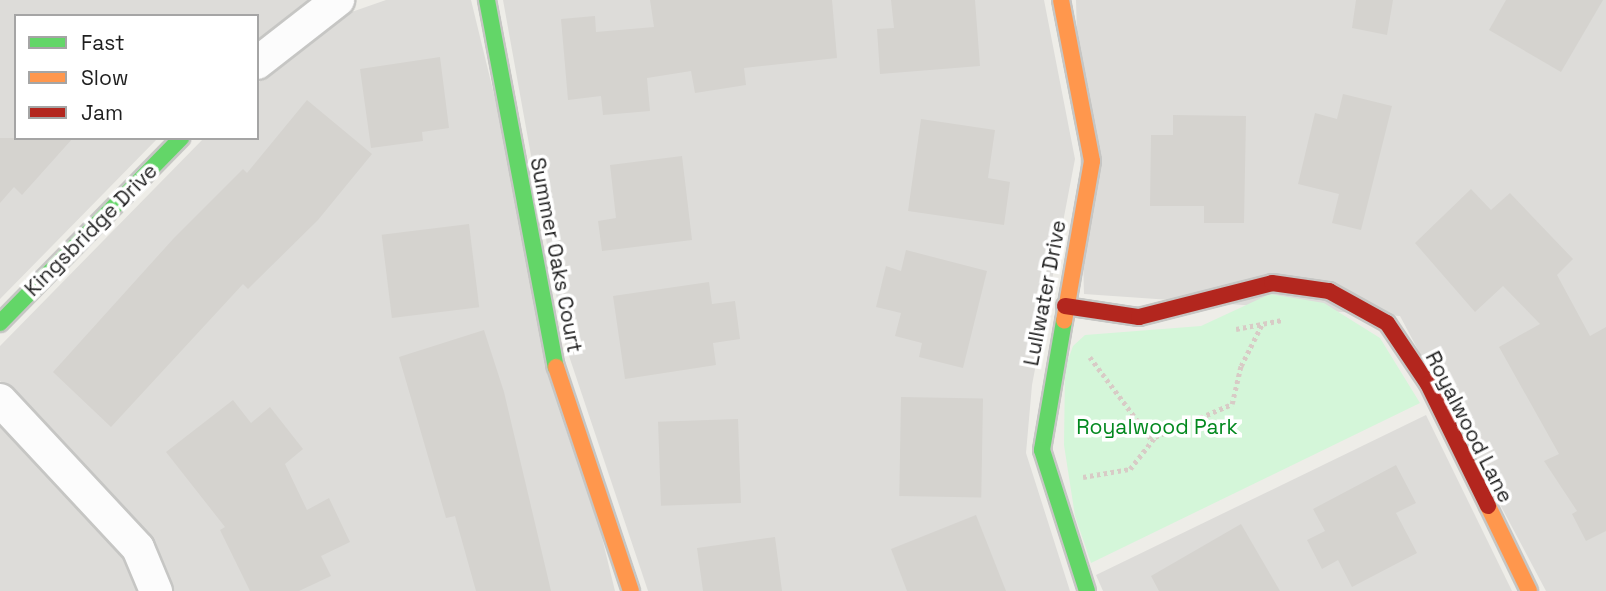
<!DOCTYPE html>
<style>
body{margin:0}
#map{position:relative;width:1606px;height:591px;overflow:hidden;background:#eeede8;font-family:"Space Grotesk",sans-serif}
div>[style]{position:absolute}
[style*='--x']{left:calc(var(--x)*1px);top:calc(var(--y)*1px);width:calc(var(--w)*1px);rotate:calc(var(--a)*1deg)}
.residential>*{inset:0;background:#dddcd9}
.park>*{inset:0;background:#d4f6d9}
.building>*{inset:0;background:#d5d3cf;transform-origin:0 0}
.path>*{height:4.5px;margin-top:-2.25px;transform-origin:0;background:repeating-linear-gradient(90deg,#d8cbc6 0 3.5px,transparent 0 7px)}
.roads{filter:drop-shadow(2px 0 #c6c6c4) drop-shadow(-2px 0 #c6c6c4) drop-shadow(0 2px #c6c6c4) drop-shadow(0 -2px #c6c6c4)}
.street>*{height:32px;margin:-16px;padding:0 16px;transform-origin:16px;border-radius:16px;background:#fcfcfc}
.fast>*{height:16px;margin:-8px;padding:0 8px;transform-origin:8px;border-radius:8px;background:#63d668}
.slow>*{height:16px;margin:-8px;padding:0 8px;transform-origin:8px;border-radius:8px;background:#ff974d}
.jam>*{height:16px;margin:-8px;padding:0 8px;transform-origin:8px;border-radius:8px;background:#b3261e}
span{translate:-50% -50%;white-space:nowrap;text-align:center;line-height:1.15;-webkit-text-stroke:7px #fff;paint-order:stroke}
.street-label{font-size:21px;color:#1f1f1f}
.park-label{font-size:21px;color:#02881e}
.legend{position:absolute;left:14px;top:14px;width:245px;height:126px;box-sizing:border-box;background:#fff;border:2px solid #a5a5a5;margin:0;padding:9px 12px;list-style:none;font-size:21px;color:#1f1f1f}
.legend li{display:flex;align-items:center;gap:14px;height:35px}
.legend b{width:35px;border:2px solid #a5a5a5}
</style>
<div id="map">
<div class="residential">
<i style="clip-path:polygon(0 0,312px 0,257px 43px,257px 16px,16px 16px,16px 138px,158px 138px,0 299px)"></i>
<i style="clip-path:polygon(386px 0,471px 0,615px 591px,172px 591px,152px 543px,0 381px,0 346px,204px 138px,257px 138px,259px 82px,343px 15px)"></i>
<i style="clip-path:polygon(503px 0,1044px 0,1075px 159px,1032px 385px,1026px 453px,1070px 591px,648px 591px,565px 344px)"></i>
<i style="clip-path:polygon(1076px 0,1606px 0,1606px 591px,1546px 591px,1400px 316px,1084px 294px)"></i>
<i style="clip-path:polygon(1426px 415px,1512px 591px,1103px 591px,1096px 575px)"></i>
<i style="clip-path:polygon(0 419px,123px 554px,139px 591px,0 591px)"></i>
</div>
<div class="park">
<i style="clip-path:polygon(1270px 294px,1324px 303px,1380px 338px,1420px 403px,1091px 563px,1075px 516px,1064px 445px,1065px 368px,1073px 346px,1085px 335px,1201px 326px)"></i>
</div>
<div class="building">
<i style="clip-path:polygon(650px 0,832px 0,837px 58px,744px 68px,746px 85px,695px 93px,691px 71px,647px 78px,650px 111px,603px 115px,601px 96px,568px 100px,561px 19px,595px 16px,596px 32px,654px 27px)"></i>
<i style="clip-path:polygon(891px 0,975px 0,980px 66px,880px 74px,877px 29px,894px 28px)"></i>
<i style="clip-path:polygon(1356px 0,1393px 0,1387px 35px,1352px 28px)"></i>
<i style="clip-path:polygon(1506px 0,1603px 0,1561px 72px,1489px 30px)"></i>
<i style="clip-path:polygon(440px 57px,449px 128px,422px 132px,423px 141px,371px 148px,360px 69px)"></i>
<i style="clip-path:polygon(1343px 94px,1392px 106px,1361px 230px,1332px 223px,1339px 194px,1298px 184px,1315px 113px,1337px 119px)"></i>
<i style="clip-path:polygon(307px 100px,372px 154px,318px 220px,248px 289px,243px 284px,111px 427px,53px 372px,174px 238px,243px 169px,247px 173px)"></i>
<i style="clip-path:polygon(1173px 115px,1246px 116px,1244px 223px,1204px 223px,1204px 206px,1150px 206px,1151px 135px,1173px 135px)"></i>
<i style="clip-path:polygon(921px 119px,995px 130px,988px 178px,1010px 182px,1004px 225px,908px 211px)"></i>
<i style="clip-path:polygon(0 138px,73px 138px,22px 195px,14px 187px,0 203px)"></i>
<i style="clip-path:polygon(682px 156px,692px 240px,602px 251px,598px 221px,616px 218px,610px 165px)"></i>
<i style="clip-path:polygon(1471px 189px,1491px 210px,1510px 193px,1573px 259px,1557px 275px,1590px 336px,1606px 327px,1606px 531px,1586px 541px,1572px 514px,1577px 511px,1544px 461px,1559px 454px,1499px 347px,1540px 324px,1503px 286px,1475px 312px,1415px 243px)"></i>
<i style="left:469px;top:224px;width:84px;height:88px;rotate:83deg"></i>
<i style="clip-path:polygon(906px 250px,987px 271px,963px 368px,919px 357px,922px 343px,895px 336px,901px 313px,876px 307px,886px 266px,901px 271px)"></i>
<i style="clip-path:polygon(709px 282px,712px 304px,735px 301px,740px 339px,713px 343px,716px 365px,625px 379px,613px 296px)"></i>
<i style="clip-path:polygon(484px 330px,504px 392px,551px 591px,476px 591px,455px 516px,446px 518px,399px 357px)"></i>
<i style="left:901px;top:397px;width:82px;height:99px;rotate:1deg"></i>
<i style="clip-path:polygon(233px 400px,251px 423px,270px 407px,303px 449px,285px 464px,307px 510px,329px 498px,350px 542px,321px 556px,331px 576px,299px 591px,250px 591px,220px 530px,225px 527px,166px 452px)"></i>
<i style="left:738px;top:419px;width:84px;height:80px;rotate:88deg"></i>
<i style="clip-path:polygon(1396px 465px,1416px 503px,1396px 513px,1417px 553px,1352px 587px,1338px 560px,1322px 569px,1307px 540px,1325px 531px,1313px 509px)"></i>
<i style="clip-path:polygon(976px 515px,1006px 591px,907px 591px,891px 549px)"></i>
<i style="clip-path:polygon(1241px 524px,1280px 591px,1159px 591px,1151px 576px)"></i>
<i style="clip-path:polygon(775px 537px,782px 591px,703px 591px,697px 548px)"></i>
</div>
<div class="path">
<i style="--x:1236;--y:329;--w:47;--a:-11.1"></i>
<i style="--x:1090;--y:357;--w:104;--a:53.2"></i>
<i style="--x:1083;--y:477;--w:48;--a:-9.7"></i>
<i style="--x:1130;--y:469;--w:41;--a:-52"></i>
<i style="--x:1155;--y:437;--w:84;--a:-23.2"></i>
<i style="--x:1232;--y:404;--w:39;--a:-77"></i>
<i style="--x:1241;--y:366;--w:47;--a:-63.4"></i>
</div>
<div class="roads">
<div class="street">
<i style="--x:257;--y:63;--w:103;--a:-37.9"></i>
<i style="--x:0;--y:400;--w:202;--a:47"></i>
<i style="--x:138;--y:548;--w:47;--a:67.3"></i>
</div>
<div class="fast">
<i style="--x:487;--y:0;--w:373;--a:79.4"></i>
<i style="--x:1064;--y:321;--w:131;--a:99.7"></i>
<i style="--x:1042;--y:450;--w:148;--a:72.3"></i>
<i style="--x:0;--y:323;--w:259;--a:-45.6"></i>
</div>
<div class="slow">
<i style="--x:1061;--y:0;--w:164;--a:79.1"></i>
<i style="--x:1092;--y:161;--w:162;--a:99.9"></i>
<i style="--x:556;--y:367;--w:236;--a:71.5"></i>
<i style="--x:1488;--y:506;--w:94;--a:64.2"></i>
</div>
<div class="jam">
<i style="--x:1065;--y:306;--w:75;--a:8.5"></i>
<i style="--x:1139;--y:317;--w:137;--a:-14.3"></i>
<i style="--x:1272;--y:283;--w:58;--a:8"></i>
<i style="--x:1329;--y:291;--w:66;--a:28.9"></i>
<i style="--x:1387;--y:323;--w:73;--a:56.1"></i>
<i style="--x:1428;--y:384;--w:136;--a:63.8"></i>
</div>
</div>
<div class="street-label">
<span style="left:91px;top:230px;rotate:-45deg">Kingsbridge Drive</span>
<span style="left:556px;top:255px;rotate:79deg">Summer Oaks Court</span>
<span style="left:1045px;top:293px;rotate:-79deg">Lullwater Drive</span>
<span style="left:1469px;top:427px;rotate:63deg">Royalwood Lane</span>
</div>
<div class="park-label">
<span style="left:1157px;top:427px">Royalwood Park</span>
</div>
<ul class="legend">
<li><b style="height:9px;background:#63d668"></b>Fast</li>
<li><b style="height:9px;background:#ff974d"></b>Slow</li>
<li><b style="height:9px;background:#b3261e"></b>Jam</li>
</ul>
</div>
